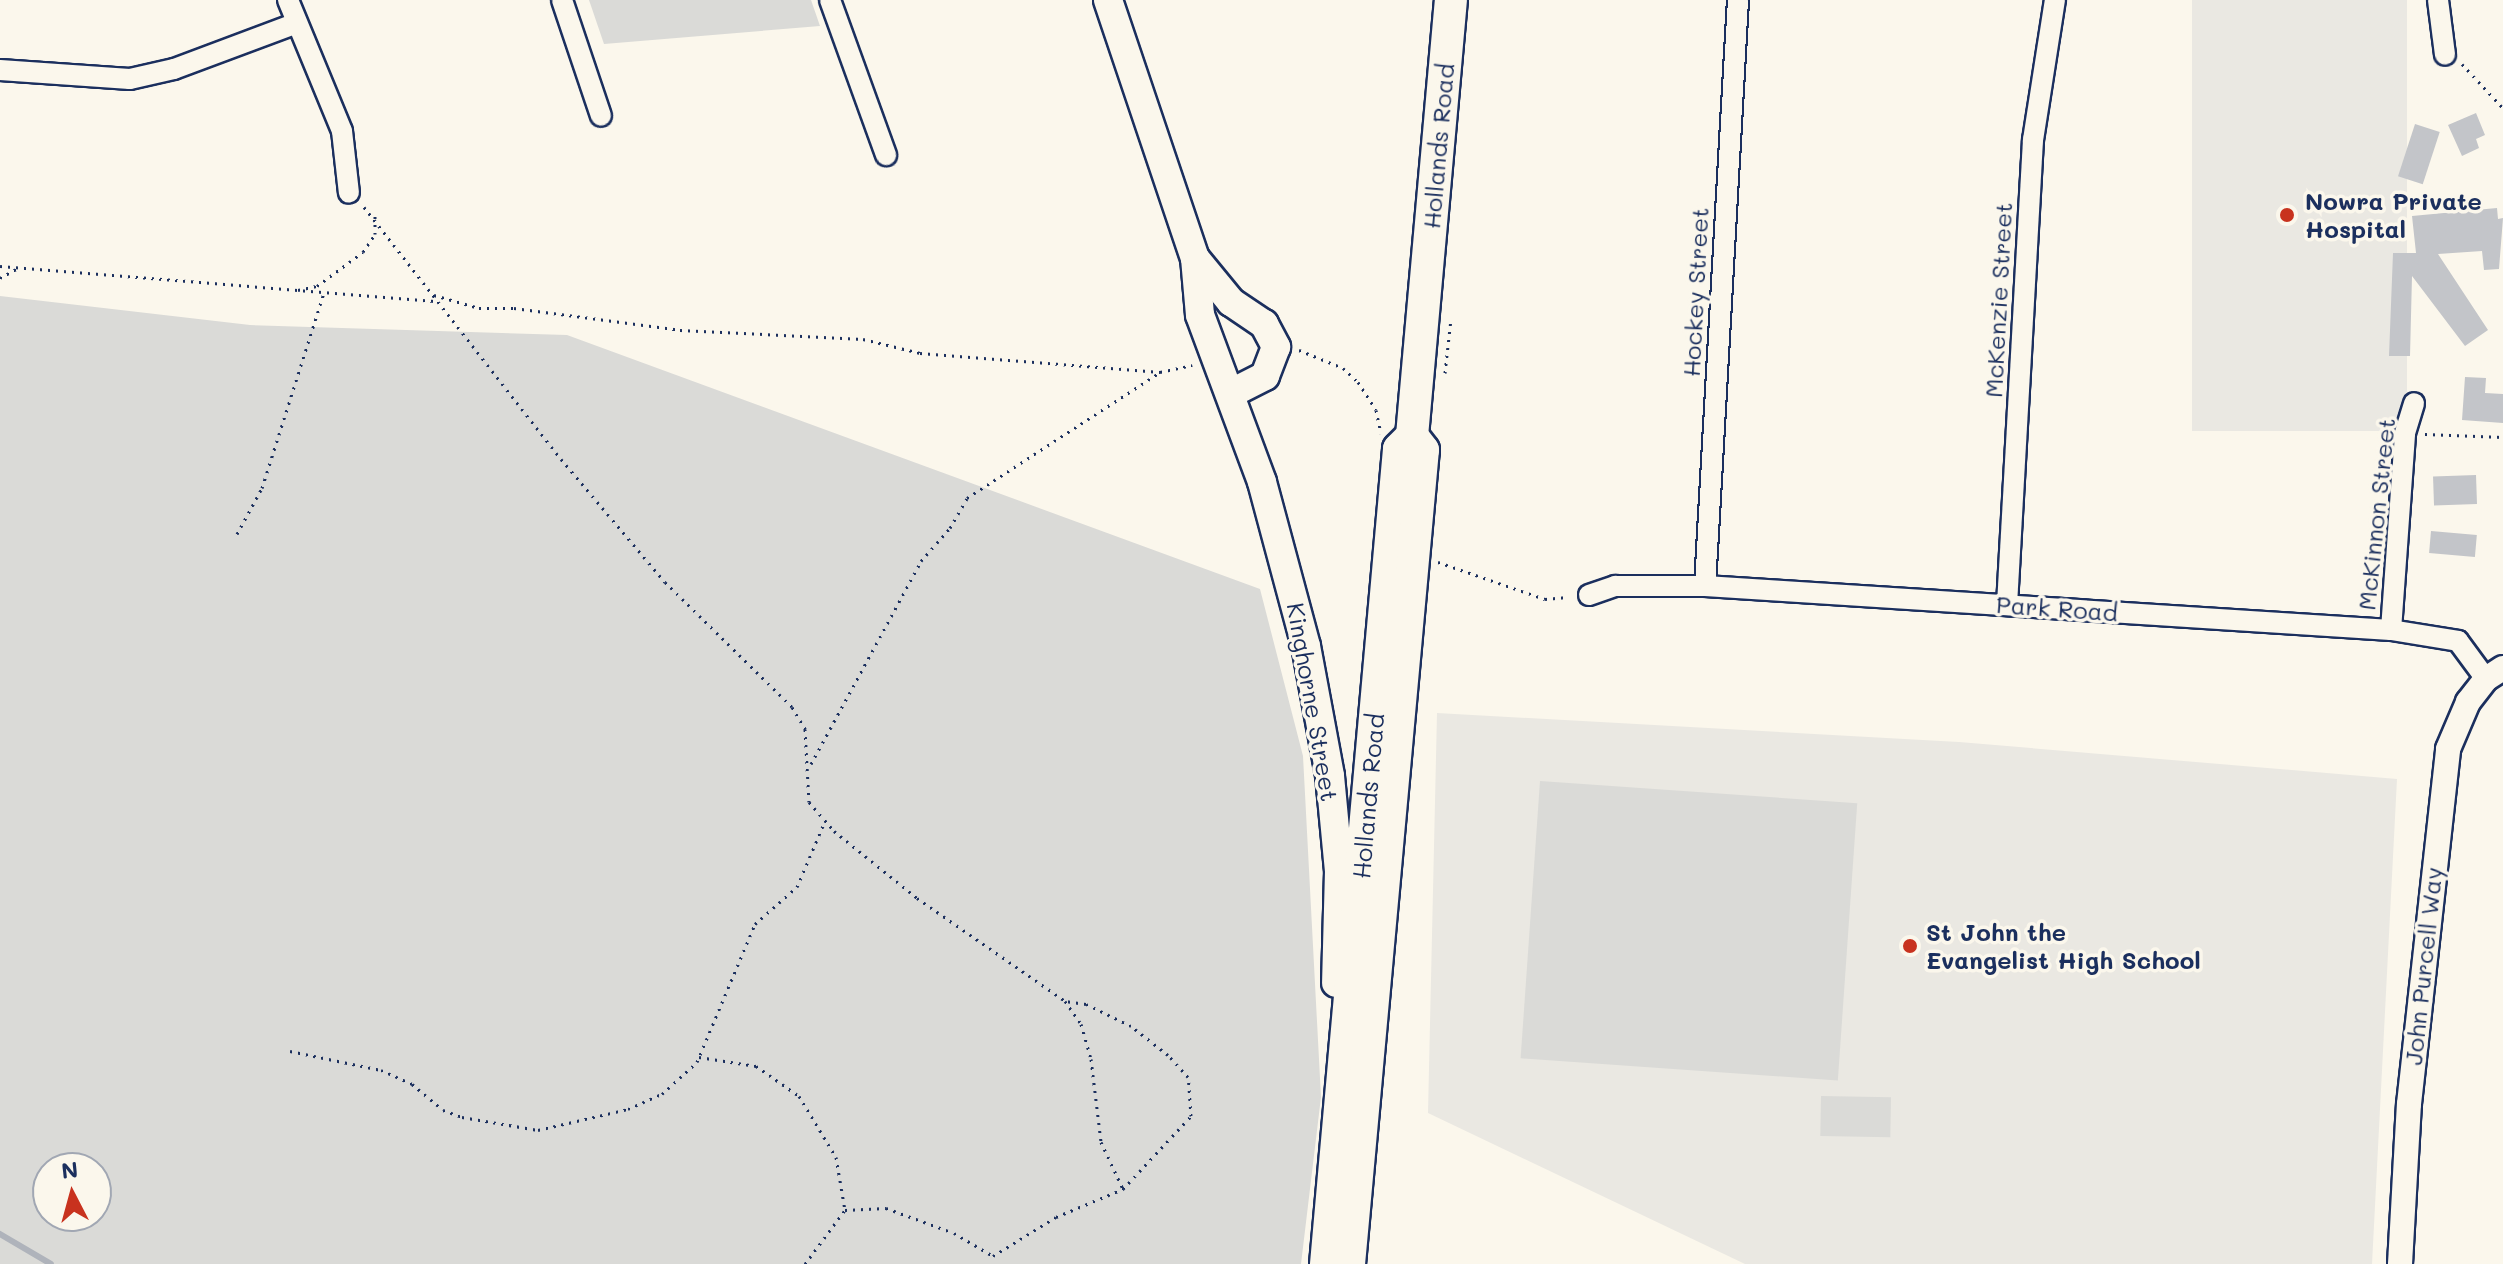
<!DOCTYPE html>
<style>
body{margin:0}
#map{position:relative;width:2503px;height:1264px;overflow:hidden;background:#fbf7ec;font-family:Mali,sans-serif}
div>[style]{position:absolute}
[style*='--x']{left:calc(var(--x)*1px);top:calc(var(--y)*1px);width:calc(var(--w)*1px);rotate:calc(var(--a)*1deg)}
.built>*{inset:0;background:#eae8e2;transform-origin:0 0}
.green>*{inset:0;background:#dadad7;transform-origin:0 0}
.stream>*{height:6px;margin:-3px;padding:0 3px;transform-origin:3px;border-radius:3px;background:#afb3bb}
.building>*{inset:0;background:#c3c5c9;transform-origin:0 0}
.path>*{height:3px;margin-top:-1.5px;transform-origin:0;background:repeating-linear-gradient(90deg,#1b2f5e 0 2px,transparent 0 8px)}
.roads{filter:drop-shadow(2px 0 #1b2f5e) drop-shadow(-2px 0 #1b2f5e) drop-shadow(0 2px #1b2f5e) drop-shadow(0 -2px #1b2f5e)}
.minor>*{height:20px;margin:-10px;padding:0 10px;transform-origin:10px;border-radius:10px;background:#fbf7ec}
.tertiary>*{height:24px;margin:-12px;padding:0 12px;transform-origin:12px;border-radius:12px;background:#fbf7ec}
.secondary>*{height:28px;margin:-14px;padding:0 14px;transform-origin:14px;border-radius:14px;background:#fbf7ec}
.trunk>*{height:32px;margin:-16px;padding:0 16px;transform-origin:16px;border-radius:16px;background:#fbf7ec}
.dots>*{width:22px;height:22px;translate:-50% -50%;box-sizing:border-box;border:4px solid #fbf7ec;border-radius:50%}
span{translate:-50% -50%;white-space:nowrap;text-align:center;line-height:1.15;-webkit-text-stroke:7px #fbf7ec;paint-order:stroke}
.street-label{font-size:24px;color:#1b2f5e}
.poi-label{font-size:24px;color:#1b2f5e;font-weight:700}
.left{translate:0 -50%;text-align:left}
.north{position:absolute;left:32px;top:1152px;width:80px;height:80px;box-sizing:border-box;background:#fbf7ec;border:2px solid #a1a7b3;border-radius:50%;rotate:354deg;font-size:22px;font-weight:700;line-height:32px;text-align:center;color:#1b2f5e}
.north::after{content:'';display:block;margin:auto;width:28px;height:36px;background:#c8321e;clip-path:polygon(50% 0,100% 100%,50% 72%,0 100%)}
</style>
<div id="map">
<div class="built">
<i style="left:2192px;top:0;width:215px;height:431px"></i>
<i style="clip-path:polygon(1437px 713px,1959px 742px,2397px 779px,2372px 1264px,1745px 1264px,1428px 1113px)"></i>
</div>
<div class="green">
<i style="clip-path:polygon(589px 0,811px 0,820px 26px,604px 44px)"></i>
<i style="clip-path:polygon(evenodd,0 296px,250px 325px,567px 335px,1260px 589px,1303px 756px,1321px 1097px,1301px 1264px,0 1264px,0 296px,48px 1168px,96px 1168px,96px 1216px,48px 1216px,48px 1168px)"></i>
<i style="left:1540px;top:781px;width:318px;height:278px;rotate:4deg"></i>
<i style="left:1821px;top:1096px;width:70px;height:40px;rotate:1deg"></i>
</div>
<div class="stream">
<i style="--x:0;--y:1234;--w:59;--a:30.5"></i>
</div>
<div class="building">
<i style="clip-path:polygon(2476px 113px,2485px 135px,2476px 139px,2479px 148px,2462px 156px,2448px 125px)"></i>
<i style="left:2415px;top:124px;width:26px;height:55px;rotate:18deg"></i>
<i style="clip-path:polygon(2497px 208px,2498px 219px,2503px 218px,2499px 269px,2484px 270px,2482px 251px,2438px 254px,2488px 330px,2465px 346px,2412px 276px,2410px 356px,2389px 356px,2393px 253px,2416px 253px,2412px 216px)"></i>
<i style="clip-path:polygon(2465px 377px,2486px 378px,2485px 393px,2503px 394px,2503px 423px,2462px 420px)"></i>
<i style="left:2476px;top:475px;width:29px;height:43px;rotate:88deg"></i>
<i style="left:2431px;top:531px;width:46px;height:22px;rotate:5deg"></i>
</div>
<div class="path">
<i style="--x:2462;--y:64;--w:60;--a:47"></i>
<i style="--x:364;--y:207;--w:320;--a:52"></i>
<i style="--x:561;--y:459;--w:161;--a:49.8"></i>
<i style="--x:665;--y:582;--w:178;--a:44.5"></i>
<i style="--x:792;--y:707;--w:26;--a:59"></i>
<i style="--x:805;--y:729;--w:73;--a:86.9"></i>
<i style="--x:809;--y:802;--w:38;--a:49"></i>
<i style="--x:834;--y:831;--w:107;--a:38.9"></i>
<i style="--x:917;--y:898;--w:180;--a:34.8"></i>
<i style="--x:1065;--y:1001;--w:28;--a:55"></i>
<i style="--x:1081;--y:1024;--w:36;--a:74"></i>
<i style="--x:1091;--y:1059;--w:84;--a:83.1"></i>
<i style="--x:1101;--y:1142;--w:52;--a:64.9"></i>
<i style="--x:0;--y:266;--w:436;--a:4.6"></i>
<i style="--x:0;--y:278;--w:21;--a:-29"></i>
<i style="--x:298;--y:290;--w:19;--a:-12"></i>
<i style="--x:317;--y:286;--w:57;--a:-36.5"></i>
<i style="--x:363;--y:252;--w:22;--a:-56"></i>
<i style="--x:375;--y:234;--w:18;--a:-90"></i>
<i style="--x:434;--y:295;--w:47;--a:16.1"></i>
<i style="--x:479;--y:308;--w:35;--a:0"></i>
<i style="--x:514;--y:308;--w:167;--a:7.5"></i>
<i style="--x:680;--y:330;--w:183;--a:2.8"></i>
<i style="--x:863;--y:339;--w:59;--a:13.8"></i>
<i style="--x:920;--y:353;--w:241;--a:4.5"></i>
<i style="--x:1299;--y:350;--w:48;--a:22.2"></i>
<i style="--x:1343;--y:368;--w:21;--a:43"></i>
<i style="--x:1358;--y:382;--w:33;--a:57"></i>
<i style="--x:1376;--y:410;--w:24;--a:78"></i>
<i style="--x:1445;--y:373;--w:54;--a:-83.7"></i>
<i style="--x:2425;--y:434;--w:78;--a:2.2"></i>
<i style="--x:237;--y:534;--w:52;--a:-61.5"></i>
<i style="--x:262;--y:488;--w:205;--a:-72.4"></i>
<i style="--x:1438;--y:562;--w:113;--a:19.1"></i>
<i style="--x:1545;--y:599;--w:23;--a:-5"></i>
<i style="--x:811;--y:764;--w:231;--a:-61.5"></i>
<i style="--x:921;--y:561;--w:44;--a:-48.7"></i>
<i style="--x:950;--y:528;--w:34;--a:-60"></i>
<i style="--x:967;--y:498;--w:230;--a:-33.1"></i>
<i style="--x:1160;--y:372;--w:33;--a:-12"></i>
<i style="--x:290;--y:1051;--w:93;--a:11.8"></i>
<i style="--x:381;--y:1070;--w:34;--a:24"></i>
<i style="--x:412;--y:1084;--w:40;--a:40"></i>
<i style="--x:443;--y:1110;--w:20;--a:20"></i>
<i style="--x:462;--y:1117;--w:77;--a:9.7"></i>
<i style="--x:538;--y:1130;--w:92;--a:-13.1"></i>
<i style="--x:628;--y:1109;--w:37;--a:-24"></i>
<i style="--x:662;--y:1094;--w:47;--a:-42.4"></i>
<i style="--x:697;--y:1062;--w:150;--a:-67.2"></i>
<i style="--x:755;--y:924;--w:56;--a:-41.4"></i>
<i style="--x:797;--y:887;--w:72;--a:-67"></i>
<i style="--x:699;--y:1057;--w:58;--a:9"></i>
<i style="--x:756;--y:1066;--w:52;--a:34.9"></i>
<i style="--x:799;--y:1096;--w:71;--a:58.8"></i>
<i style="--x:836;--y:1157;--w:54;--a:80.4"></i>
<i style="--x:845;--y:1210;--w:41;--a:-2.8"></i>
<i style="--x:886;--y:1208;--w:72;--a:20.2"></i>
<i style="--x:954;--y:1233;--w:45;--a:30.5"></i>
<i style="--x:993;--y:1256;--w:74;--a:-31.8"></i>
<i style="--x:1056;--y:1217;--w:73;--a:-22.7"></i>
<i style="--x:1123;--y:1189;--w:100;--a:-47"></i>
<i style="--x:1191;--y:1116;--w:39;--a:-94"></i>
<i style="--x:1188;--y:1077;--w:30;--a:-132"></i>
<i style="--x:1168;--y:1055;--w:47;--a:-141.9"></i>
<i style="--x:1131;--y:1026;--w:50;--a:-153.9"></i>
<i style="--x:1086;--y:1004;--w:21;--a:-172"></i>
<i style="--x:805;--y:1264;--w:67;--a:-53.5"></i>
</div>
<div class="roads">
<div class="minor">
<i style="--x:288;--y:0;--w:142;--a:67.6"></i>
<i style="--x:342;--y:131;--w:62;--a:83.6"></i>
<i style="--x:562;--y:0;--w:122;--a:71.4"></i>
<i style="--x:830;--y:0;--w:165;--a:70.1"></i>
<i style="--x:2438;--y:0;--w:55;--a:82.7"></i>
<i style="--x:0;--y:70;--w:130;--a:4"></i>
<i style="--x:130;--y:79;--w:45;--a:-12.8"></i>
<i style="--x:174;--y:69;--w:131;--a:-20.5"></i>
<i style="--x:1705;--y:586;--w:587;--a:-86.78"></i>
<i style="--x:1589;--y:595;--w:28;--a:-19"></i>
<i style="--x:1615;--y:586;--w:90;--a:0"></i>
<i style="--x:1705;--y:586;--w:687;--a:3.67"></i>
<i style="--x:2391;--y:630;--w:68;--a:9.3"></i>
<i style="--x:2458;--y:641;--w:47;--a:53.6"></i>
<i style="--x:2007;--y:605;--w:466;--a:-86.8"></i>
<i style="--x:2033;--y:140;--w:142;--a:-81.1"></i>
<i style="--x:2391;--y:630;--w:197;--a:-85.9"></i>
<i style="--x:2405;--y:433;--w:31;--a:-73"></i>
</div>
<div class="tertiary">
<i style="--x:2400;--y:1264;--w:160;--a:-86.8"></i>
<i style="--x:2409;--y:1104;--w:357;--a:-83.7"></i>
<i style="--x:2448;--y:749;--w:51;--a:-66.9"></i>
<i style="--x:2468;--y:702;--w:29;--a:-52"></i>
<i style="--x:2486;--y:679;--w:20;--a:-33"></i>
</div>
<div class="secondary">
<i style="--x:1108;--y:0;--w:272;--a:71.4"></i>
<i style="--x:1195;--y:258;--w:57;--a:85"></i>
<i style="--x:1200;--y:315;--w:178;--a:69.6"></i>
<i style="--x:1262;--y:482;--w:170;--a:75"></i>
<i style="--x:1306;--y:646;--w:132;--a:79.5"></i>
<i style="--x:1330;--y:776;--w:95;--a:84.6"></i>
<i style="--x:1339;--y:871;--w:112;--a:91.5"></i>
<i style="--x:1195;--y:258;--w:57;--a:50.7"></i>
<i style="--x:1231;--y:302;--w:40;--a:34"></i>
<i style="--x:1264;--y:324;--w:26;--a:62"></i>
<i style="--x:1276;--y:347;--w:31;--a:111"></i>
<i style="--x:1265;--y:376;--w:37;--a:153"></i>
</div>
<div class="trunk">
<i style="--x:1326;--y:1264;--w:818;--a:-84.88"></i>
<i style="--x:1399;--y:449;--w:18;--a:-45"></i>
<i style="--x:1412;--y:436;--w:438;--a:-84.9"></i>
<i style="--x:1349;--y:1264;--w:817;--a:-84.81"></i>
<i style="--x:1423;--y:450;--w:18;--a:-128"></i>
</div>
</div>
<div class="dots">
<i style="left:2287px;top:215px;background:#c8321e"></i>
<i style="left:1910px;top:946px;background:#c8321e"></i>
</div>
<div class="street-label">
<span style="left:1438px;top:146px;rotate:-85deg">Hollands Road</span>
<span style="left:1695px;top:292px;rotate:-87deg">Hockey Street</span>
<span style="left:1998px;top:300px;rotate:-87deg">McKenzie Street</span>
<span style="left:2376px;top:514px;rotate:-84deg">McKinnon Street</span>
<span style="left:2057px;top:608px;rotate:4deg">Park Road</span>
<span style="left:1313px;top:702px;rotate:80deg">Kinghorne Street</span>
<span style="left:1368px;top:796px;rotate:-85deg">Hollands Road</span>
<span style="left:2423px;top:966px;rotate:-84deg">John Purcell Way</span>
</div>
<div class="poi-label">
<span class="left" style="left:2305px;top:215px">Nowra Private<br>Hospital</span>
<span class="left" style="left:1926px;top:946px">St John the<br>Evangelist High School</span>
</div>
<div class="north">N</div>
</div>
